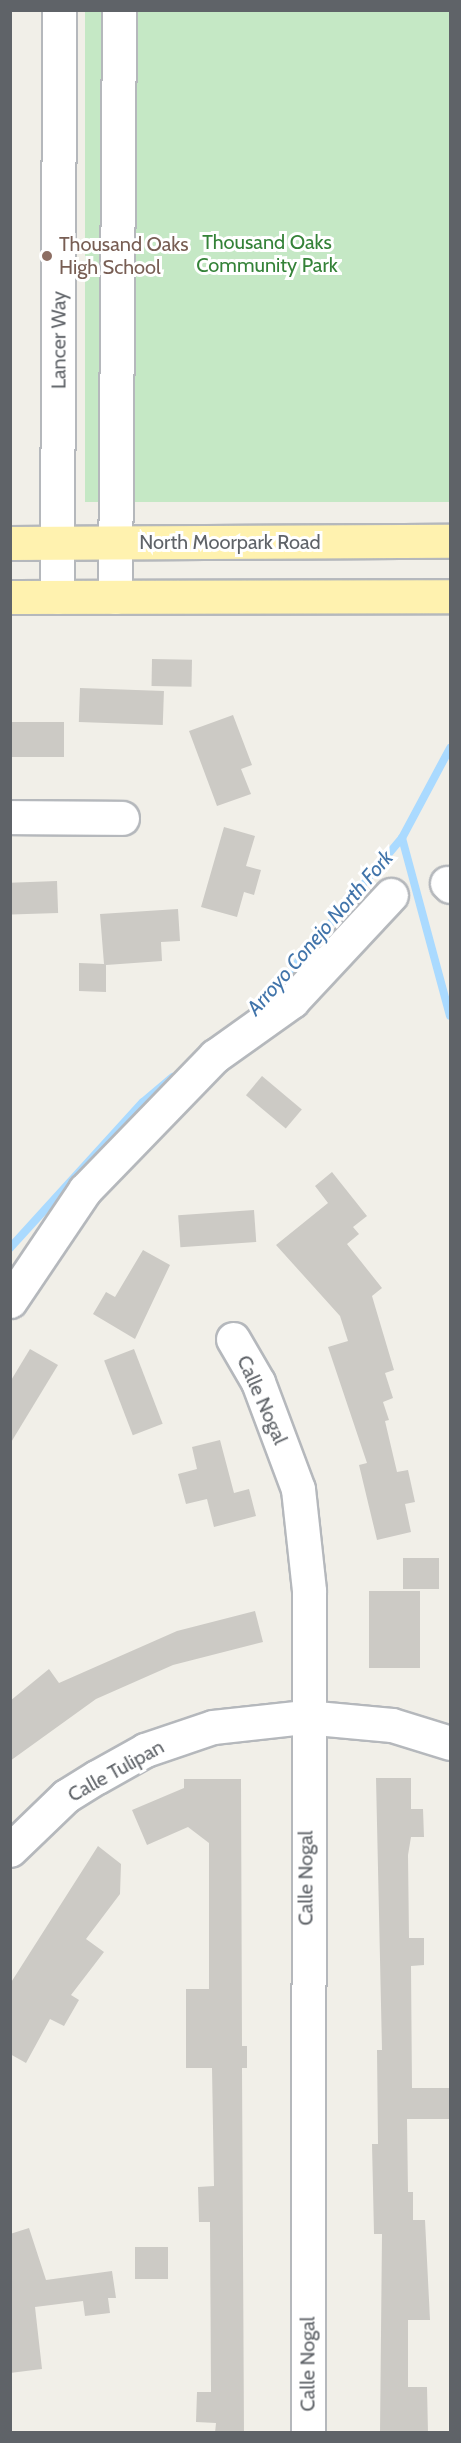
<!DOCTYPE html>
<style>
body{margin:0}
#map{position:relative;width:461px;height:2443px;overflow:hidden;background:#f1efe8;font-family:Cabin,sans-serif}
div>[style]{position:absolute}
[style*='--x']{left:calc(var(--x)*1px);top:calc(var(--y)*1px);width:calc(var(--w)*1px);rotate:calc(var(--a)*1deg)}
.green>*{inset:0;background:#c5e8c5;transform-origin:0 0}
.stream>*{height:8px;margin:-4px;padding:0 4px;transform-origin:4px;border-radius:4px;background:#aadaff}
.building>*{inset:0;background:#cccac5;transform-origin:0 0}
.roads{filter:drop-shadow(2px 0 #b5b8bc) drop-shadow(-2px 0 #b5b8bc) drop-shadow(0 2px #b5b8bc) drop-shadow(0 -2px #b5b8bc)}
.minor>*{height:33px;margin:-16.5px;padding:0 16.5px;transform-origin:16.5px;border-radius:16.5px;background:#fff}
.major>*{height:33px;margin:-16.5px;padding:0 16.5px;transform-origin:16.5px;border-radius:16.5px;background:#fff2af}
.dots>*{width:16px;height:16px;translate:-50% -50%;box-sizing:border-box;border:3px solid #fff;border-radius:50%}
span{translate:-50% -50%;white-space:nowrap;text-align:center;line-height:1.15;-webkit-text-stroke:6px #fff;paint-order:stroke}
.park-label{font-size:20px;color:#348238}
.education-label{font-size:20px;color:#785e54}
.left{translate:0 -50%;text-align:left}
.street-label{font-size:20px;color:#5f6368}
.water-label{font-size:21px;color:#4174aa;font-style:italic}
.frame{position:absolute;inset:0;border:12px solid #5f6368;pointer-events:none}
</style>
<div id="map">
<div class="green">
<i style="left:85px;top:11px;width:365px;height:491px"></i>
</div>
<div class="stream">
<i style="--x:402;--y:838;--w:184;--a:74.9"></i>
<i style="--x:260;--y:1007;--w:221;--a:-50"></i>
<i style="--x:402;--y:838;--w:102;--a:-61.9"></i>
<i style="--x:10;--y:1248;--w:197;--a:-47.7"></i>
<i style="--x:143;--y:1102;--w:39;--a:-40"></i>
</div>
<div class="building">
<i style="left:152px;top:659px;width:40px;height:27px;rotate:1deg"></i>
<i style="left:80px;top:688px;width:84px;height:34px;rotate:2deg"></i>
<i style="clip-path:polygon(233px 715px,252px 765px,241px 769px,251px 794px,217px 806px,189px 731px)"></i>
<i style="left:10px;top:722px;width:54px;height:35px"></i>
<i style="clip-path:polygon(224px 827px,255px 836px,246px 866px,261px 870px,254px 895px,244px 892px,237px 917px,201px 907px)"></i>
<i style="left:57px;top:881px;width:32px;height:47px;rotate:88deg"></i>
<i style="clip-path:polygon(178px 909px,180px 941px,161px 942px,162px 961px,106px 965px,106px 992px,79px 991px,79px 963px,104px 964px,100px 914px)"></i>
<i style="left:262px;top:1076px;width:52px;height:25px;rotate:40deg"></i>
<i style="clip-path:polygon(332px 1172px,367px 1216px,353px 1227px,359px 1234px,347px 1244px,382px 1288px,372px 1296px,394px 1370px,385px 1373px,393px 1398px,383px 1402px,389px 1420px,385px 1421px,397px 1472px,408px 1470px,415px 1502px,405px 1504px,411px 1532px,377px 1540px,359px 1465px,367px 1463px,328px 1347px,348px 1341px,340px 1316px,276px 1245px,328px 1203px,315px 1186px)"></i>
<i style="left:254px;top:1210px;width:32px;height:76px;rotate:86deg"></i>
<i style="clip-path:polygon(143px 1250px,170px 1265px,135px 1339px,93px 1314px,106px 1292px,115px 1297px)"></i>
<i style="clip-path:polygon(30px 1349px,58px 1365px,10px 1444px,10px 1382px)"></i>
<i style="left:134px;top:1349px;width:80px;height:32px;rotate:69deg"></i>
<i style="clip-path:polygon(220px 1440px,234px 1493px,249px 1489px,256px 1516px,214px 1527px,207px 1499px,186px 1504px,178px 1474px,197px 1469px,192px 1447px)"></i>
<i style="left:403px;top:1558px;width:36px;height:31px"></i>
<i style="left:369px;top:1591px;width:51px;height:77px"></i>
<i style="clip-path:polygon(255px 1611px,263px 1642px,173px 1665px,96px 1699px,10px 1761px,10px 1701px,49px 1669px,59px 1683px,177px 1631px)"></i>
<i style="clip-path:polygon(376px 1778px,411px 1778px,411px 1809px,423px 1809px,424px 1837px,411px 1837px,408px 1855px,409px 1938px,424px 1938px,424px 1965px,411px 1966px,412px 2088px,450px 2088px,450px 2119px,407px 2119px,408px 2192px,413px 2192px,413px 2220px,425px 2220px,430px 2320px,408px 2320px,408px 2387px,427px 2387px,428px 2433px,380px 2433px,382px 2234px,374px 2234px,372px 2144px,378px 2144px,377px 2050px,382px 2050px)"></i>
<i style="clip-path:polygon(184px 1779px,241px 1779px,242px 2046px,247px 2046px,247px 2068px,242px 2068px,244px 2433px,215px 2433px,216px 2423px,196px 2422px,197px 2392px,211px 2392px,210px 2222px,199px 2222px,198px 2187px,214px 2186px,212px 2068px,186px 2068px,186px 1989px,209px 1989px,209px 1843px,188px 1827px,147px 1845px,132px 1810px,184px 1788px)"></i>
<i style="clip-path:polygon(98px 1846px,121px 1864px,120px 1894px,86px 1939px,104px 1952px,71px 1995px,79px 2000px,64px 2026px,50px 2019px,26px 2063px,10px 2054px,10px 1984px)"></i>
<i style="clip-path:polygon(29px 2228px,46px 2280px,112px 2271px,116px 2298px,108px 2298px,110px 2313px,85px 2316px,83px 2301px,35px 2307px,42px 2369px,10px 2373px,10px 2234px)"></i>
<i style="left:135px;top:2247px;width:33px;height:32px"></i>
</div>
<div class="roads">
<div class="minor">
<i style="--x:57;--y:597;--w:587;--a:-89.8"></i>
<i style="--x:115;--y:597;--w:587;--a:-89.61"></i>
<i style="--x:10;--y:817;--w:112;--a:0.5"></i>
<i style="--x:447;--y:883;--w:4;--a:45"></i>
<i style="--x:10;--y:1301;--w:134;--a:-56"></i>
<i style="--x:85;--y:1190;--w:187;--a:-45.9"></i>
<i style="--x:215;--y:1056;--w:95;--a:-35.5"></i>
<i style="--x:292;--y:1001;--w:145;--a:-47"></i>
<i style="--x:233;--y:1339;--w:50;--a:59.8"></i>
<i style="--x:258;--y:1382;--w:114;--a:69.5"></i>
<i style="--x:298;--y:1489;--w:103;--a:83.8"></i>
<i style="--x:309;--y:1591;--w:841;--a:90.07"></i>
<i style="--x:10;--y:1850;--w:78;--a:-44"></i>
<i style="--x:66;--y:1796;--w:36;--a:-32"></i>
<i style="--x:97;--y:1777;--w:55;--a:-29.4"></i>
<i style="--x:145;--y:1750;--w:72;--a:-18.7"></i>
<i style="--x:213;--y:1727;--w:93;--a:-6.2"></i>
<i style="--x:305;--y:1717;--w:87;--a:5.3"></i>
<i style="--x:392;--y:1725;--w:61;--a:17.2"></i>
</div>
<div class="major">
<i style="--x:10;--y:543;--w:440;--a:-0.3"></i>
<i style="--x:10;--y:597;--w:440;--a:-0.1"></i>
</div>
</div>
<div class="dots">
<i style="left:47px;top:256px;background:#8d6e63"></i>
</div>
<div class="park-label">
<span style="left:267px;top:254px">Thousand Oaks<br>Community Park</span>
</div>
<div class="education-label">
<span class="left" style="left:59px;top:256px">Thousand Oaks<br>High School</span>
</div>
<div class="street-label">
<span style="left:59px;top:340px;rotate:-90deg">Lancer Way</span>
<span style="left:230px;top:542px">North Moorpark Road</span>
<span style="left:262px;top:1400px;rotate:66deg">Calle Nogal</span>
<span style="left:116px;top:1771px;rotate:-29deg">Calle Tulipan</span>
<span style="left:306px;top:1878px;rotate:-90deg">Calle Nogal</span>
<span style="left:308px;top:2364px;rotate:-90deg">Calle Nogal</span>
</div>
<div class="water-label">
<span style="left:320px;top:933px;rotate:-49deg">Arroyo Conejo North Fork</span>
</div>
<div class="frame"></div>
</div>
